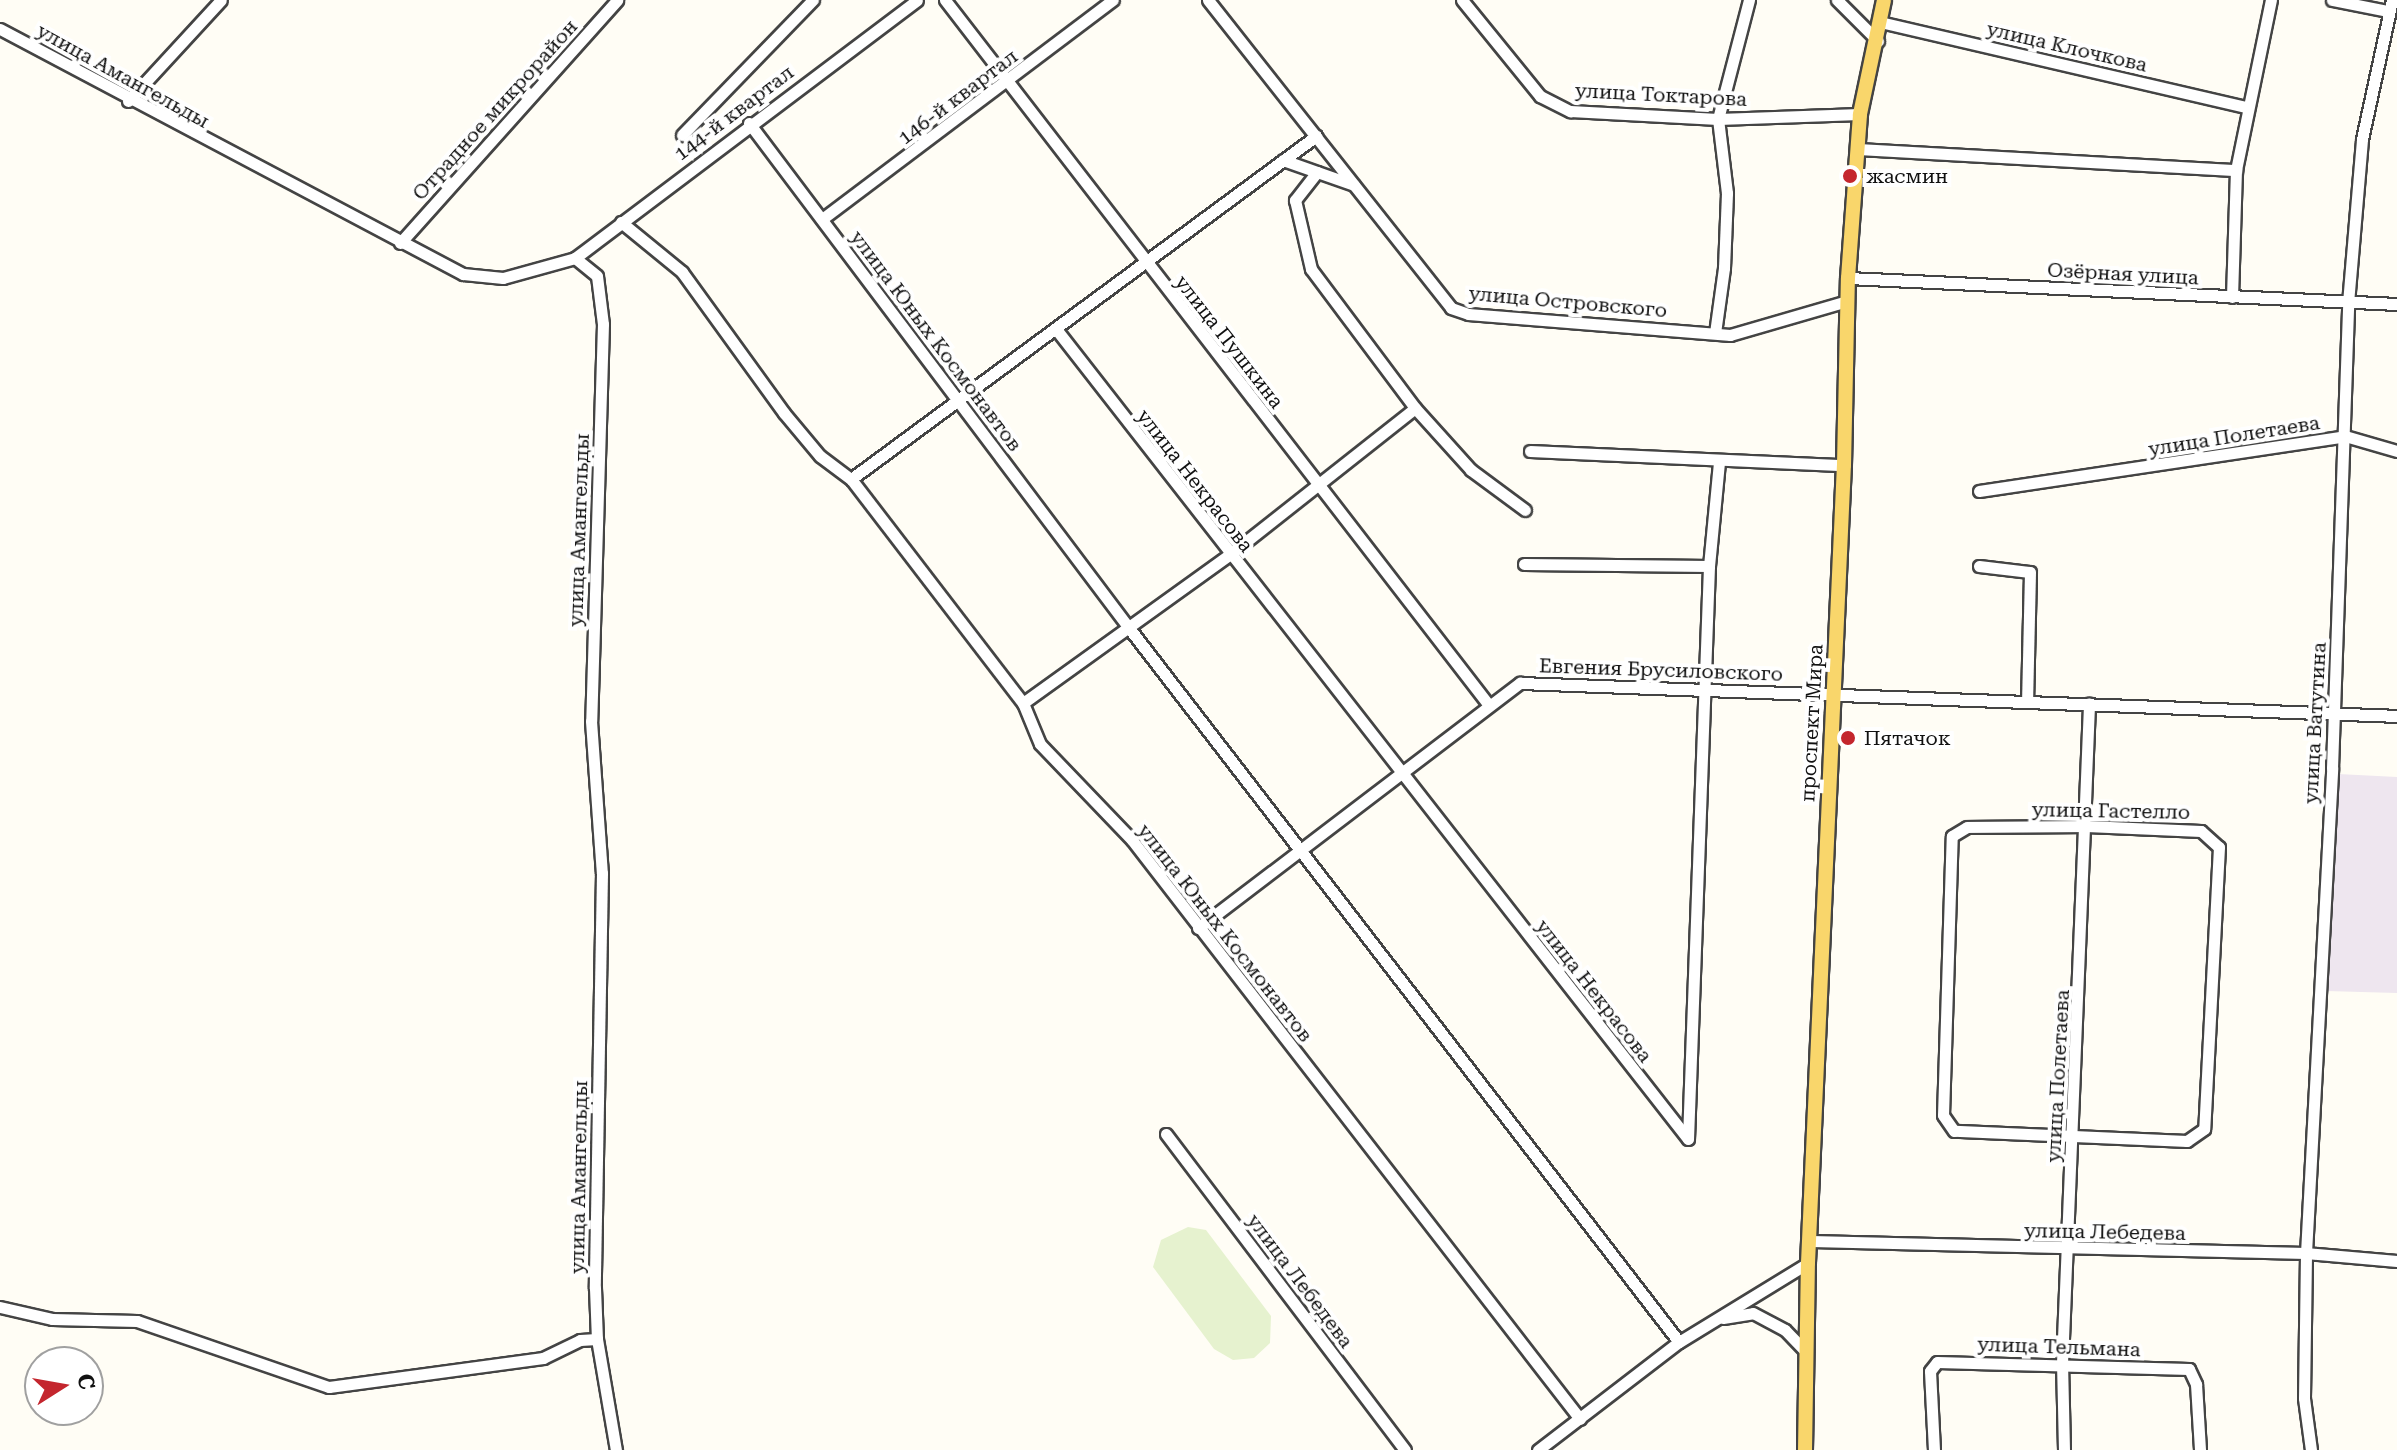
<!DOCTYPE html>
<meta charset="utf-8">
<style>
body{margin:0}
#map{position:relative;width:2397px;height:1450px;overflow:hidden;background:#fffdf5;font-family:"Roboto Serif",serif}
div>[style]{position:absolute}
[style*='--x']{left:calc(var(--x)*1px);top:calc(var(--y)*1px);width:calc(var(--w)*1px);rotate:calc(var(--a)*1deg)}
.industrial>*{inset:0;background:#eee6ef}
.pitch>*{inset:0;background:#e6f2cf}
.roads{filter:drop-shadow(2px 0 #444) drop-shadow(-2px 0 #444) drop-shadow(0 2px #444) drop-shadow(0 -2px #444)}
.minor>*{height:11px;margin:-5.5px;padding:0 5.5px;transform-origin:5.5px;border-radius:5.5px;background:#fff}
.major>*{height:14px;margin:-7px;padding:0 7px;transform-origin:7px;border-radius:7px;background:#f9d66b}
.dots>*{width:22px;height:22px;translate:-50% -50%;box-sizing:border-box;border:4px solid #fff;border-radius:50%}
span{translate:-50% -50%;white-space:nowrap;text-align:center;line-height:1.15;-webkit-text-stroke:8px #fff;paint-order:stroke}
.street-label{font-size:20px;color:#111}
.poi-label{font-size:20px;color:#111}
.left{translate:0 -50%;text-align:left}
.north{position:absolute;left:24px;top:1346px;width:80px;height:80px;box-sizing:border-box;background:#fff;border:2px solid #a0a0a0;border-radius:50%;rotate:79deg;font-size:22px;font-weight:700;line-height:32px;text-align:center;color:#111}
.north::after{content:'';display:block;margin:auto;width:28px;height:36px;background:#c4262e;clip-path:polygon(50% 0,100% 100%,50% 72%,0 100%)}
</style>
<div id="map">
<div class="industrial">
<i style="clip-path:polygon(2338px 774px,2397px 777px,2397px 993px,2326px 991px)"></i>
</div>
<div class="pitch">
<i style="clip-path:polygon(1188px 1227px,1206px 1230px,1271px 1316px,1270px 1343px,1254px 1358px,1233px 1360px,1214px 1349px,1153px 1267px,1161px 1240px)"></i>
</div>
<div class="roads">
<div class="minor">
<i style="--x:945;--y:0;--w:889;--a:52.36"></i>
<i style="--x:1208;--y:0;--w:392;--a:51.7"></i>
<i style="--x:1451;--y:308;--w:18;--a:19"></i>
<i style="--x:1468;--y:314;--w:263;--a:4.6"></i>
<i style="--x:1730;--y:335;--w:122;--a:-16.2"></i>
<i style="--x:1462;--y:0;--w:124;--a:50.9"></i>
<i style="--x:1540;--y:96;--w:34;--a:27"></i>
<i style="--x:1570;--y:111;--w:148;--a:3.1"></i>
<i style="--x:1718;--y:119;--w:142;--a:-2"></i>
<i style="--x:1837;--y:0;--w:58;--a:45"></i>
<i style="--x:2332;--y:0;--w:57;--a:11.1"></i>
<i style="--x:1880;--y:22;--w:376;--a:13.1"></i>
<i style="--x:0;--y:29;--w:524;--a:27.89"></i>
<i style="--x:463;--y:274;--w:40;--a:5.7"></i>
<i style="--x:503;--y:278;--w:75;--a:-15.5"></i>
<i style="--x:575;--y:258;--w:28;--a:39"></i>
<i style="--x:597;--y:276;--w:48;--a:82.9"></i>
<i style="--x:603;--y:324;--w:397;--a:91.7"></i>
<i style="--x:591;--y:721;--w:152;--a:85.9"></i>
<i style="--x:602;--y:873;--w:415;--a:91"></i>
<i style="--x:595;--y:1288;--w:51;--a:87.8"></i>
<i style="--x:597;--y:1339;--w:113;--a:80.3"></i>
<i style="--x:128;--y:101;--w:137;--a:-47.4"></i>
<i style="--x:749;--y:123;--w:632;--a:53.04"></i>
<i style="--x:1129;--y:628;--w:901;--a:52.39"></i>
<i style="--x:682;--y:135;--w:188;--a:-45.9"></i>
<i style="--x:1859;--y:149;--w:378;--a:3.2"></i>
<i style="--x:1283;--y:160;--w:75;--a:19.4"></i>
<i style="--x:1317;--y:172;--w:36;--a:128"></i>
<i style="--x:1295;--y:200;--w:71;--a:76.9"></i>
<i style="--x:1311;--y:269;--w:174;--a:53.2"></i>
<i style="--x:1415;--y:408;--w:84;--a:47.9"></i>
<i style="--x:1471;--y:470;--w:67;--a:36.5"></i>
<i style="--x:822;--y:219;--w:364;--a:-37"></i>
<i style="--x:621;--y:222;--w:79;--a:39.3"></i>
<i style="--x:682;--y:272;--w:174;--a:54.1"></i>
<i style="--x:784;--y:413;--w:56;--a:50.1"></i>
<i style="--x:820;--y:456;--w:39;--a:37"></i>
<i style="--x:851;--y:479;--w:282;--a:52.5"></i>
<i style="--x:1023;--y:703;--w:44;--a:67.5"></i>
<i style="--x:1040;--y:744;--w:133;--a:46.2"></i>
<i style="--x:1132;--y:840;--w:732;--a:52.27"></i>
<i style="--x:400;--y:243;--w:326;--a:-48.2"></i>
<i style="--x:575;--y:258;--w:428;--a:-37"></i>
<i style="--x:1848;--y:278;--w:550;--a:2.71"></i>
<i style="--x:2232;--y:297;--w:127;--a:-88.2"></i>
<i style="--x:2236;--y:170;--w:174;--a:-78.4"></i>
<i style="--x:1056;--y:329;--w:1027;--a:52.04"></i>
<i style="--x:1715;--y:333;--w:66;--a:-82.1"></i>
<i style="--x:1724;--y:268;--w:75;--a:-87.7"></i>
<i style="--x:1727;--y:193;--w:75;--a:-96.9"></i>
<i style="--x:1718;--y:119;--w:123;--a:-75.4"></i>
<i style="--x:1530;--y:451;--w:314;--a:2.6"></i>
<i style="--x:851;--y:479;--w:578;--a:-36.41"></i>
<i style="--x:1979;--y:491;--w:370;--a:-8.5"></i>
<i style="--x:2345;--y:436;--w:54;--a:16.1"></i>
<i style="--x:1524;--y:564;--w:185;--a:0.6"></i>
<i style="--x:1979;--y:566;--w:51;--a:6.7"></i>
<i style="--x:2030;--y:572;--w:129;--a:91.3"></i>
<i style="--x:1023;--y:703;--w:254;--a:-35.7"></i>
<i style="--x:1229;--y:555;--w:237;--a:-38.3"></i>
<i style="--x:2086;--y:826;--w:115;--a:2.5"></i>
<i style="--x:2201;--y:831;--w:24;--a:42"></i>
<i style="--x:2219;--y:847;--w:282;--a:93"></i>
<i style="--x:2204;--y:1129;--w:21;--a:145"></i>
<i style="--x:2187;--y:1141;--w:233;--a:-177.5"></i>
<i style="--x:1954;--y:1131;--w:19;--a:-125"></i>
<i style="--x:1943;--y:1115;--w:279;--a:-88.2"></i>
<i style="--x:1952;--y:836;--w:17;--a:-31"></i>
<i style="--x:1967;--y:827;--w:119;--a:-0.5"></i>
<i style="--x:1198;--y:928;--w:405;--a:-37.3"></i>
<i style="--x:1520;--y:683;--w:878;--a:2.15"></i>
<i style="--x:1166;--y:1134;--w:396;--a:52.9"></i>
<i style="--x:1688;--y:1139;--w:573;--a:-87.9"></i>
<i style="--x:1709;--y:566;--w:104;--a:-84.5"></i>
<i style="--x:1811;--y:1241;--w:495;--a:1.4"></i>
<i style="--x:2306;--y:1253;--w:91;--a:5"></i>
<i style="--x:0;--y:1307;--w:53;--a:13"></i>
<i style="--x:52;--y:1319;--w:85;--a:1.3"></i>
<i style="--x:137;--y:1321;--w:203;--a:19"></i>
<i style="--x:329;--y:1387;--w:216;--a:-7.7"></i>
<i style="--x:543;--y:1358;--w:41;--a:-25.9"></i>
<i style="--x:580;--y:1340;--w:17;--a:-3"></i>
<i style="--x:1723;--y:1318;--w:30;--a:-9"></i>
<i style="--x:1753;--y:1313;--w:36;--a:28"></i>
<i style="--x:1785;--y:1330;--w:29;--a:46"></i>
<i style="--x:1538;--y:1450;--w:178;--a:-37.5"></i>
<i style="--x:1679;--y:1342;--w:151;--a:-31.5"></i>
<i style="--x:1934;--y:1450;--w:79;--a:-92.9"></i>
<i style="--x:1930;--y:1371;--w:11;--a:-52"></i>
<i style="--x:1937;--y:1362;--w:252;--a:1.6"></i>
<i style="--x:2189;--y:1369;--w:17;--a:65"></i>
<i style="--x:2196;--y:1384;--w:66;--a:86.5"></i>
<i style="--x:2064;--y:1450;--w:87;--a:-91.3"></i>
<i style="--x:2062;--y:1363;--w:660;--a:-87.65"></i>
<i style="--x:2311;--y:1450;--w:52;--a:-97.7"></i>
<i style="--x:2304;--y:1398;--w:145;--a:-89.2"></i>
<i style="--x:2306;--y:1253;--w:486;--a:-86.9"></i>
<i style="--x:2332;--y:768;--w:465;--a:-88"></i>
<i style="--x:2348;--y:303;--w:165;--a:-85.1"></i>
<i style="--x:2362;--y:139;--w:142;--a:-77.8"></i>
</div>
<div class="major">
<i style="--x:1805;--y:1450;--w:187;--a:-89.1"></i>
<i style="--x:1808;--y:1263;--w:799;--a:-87.42"></i>
<i style="--x:1844;--y:465;--w:187;--a:-88.8"></i>
<i style="--x:1848;--y:278;--w:164;--a:-85.8"></i>
<i style="--x:1860;--y:114;--w:116;--a:-78.1"></i>
</div>
</div>
<div class="dots">
<i style="left:1850px;top:176px;background:#c4262e"></i>
<i style="left:1848px;top:738px;background:#c4262e"></i>
</div>
<div class="street-label">
<span style="left:2067px;top:47px;rotate:13deg">улица Клочкова</span>
<span style="left:123px;top:76px;rotate:29deg">улица Амангельды</span>
<span style="left:1661px;top:95px;rotate:3deg">улица Токтарова</span>
<span style="left:958px;top:97px;rotate:-37deg">146-й квартал</span>
<span style="left:495px;top:110px;rotate:-48deg">Отрадное микрорайон</span>
<span style="left:734px;top:113px;rotate:-37deg">144-й квартал</span>
<span style="left:2123px;top:274px;rotate:3deg">Озёрная улица</span>
<span style="left:1568px;top:302px;rotate:5deg">улица Островского</span>
<span style="left:936px;top:341px;rotate:53deg">улица Юных Космонавтов</span>
<span style="left:1229px;top:342px;rotate:52deg">улица Пушкина</span>
<span style="left:2234px;top:436px;rotate:-9deg">улица Полетаева</span>
<span style="left:1195px;top:481px;rotate:52deg">улица Некрасова</span>
<span style="left:579px;top:530px;rotate:-88deg">улица Амангельды</span>
<span style="left:1661px;top:670px;rotate:2deg">Евгения Брусиловского</span>
<span style="left:1812px;top:723px;rotate:-87deg">проспект Мира</span>
<span style="left:2315px;top:723px;rotate:-87deg">улица Ватутина</span>
<span style="left:2111px;top:811px;rotate:1deg">улица Гастелло</span>
<span style="left:1225px;top:933px;rotate:52deg">улица Юных Космонавтов</span>
<span style="left:1594px;top:991px;rotate:52deg">улица Некрасова</span>
<span style="left:2058px;top:1076px;rotate:-87deg">улица Полетаева</span>
<span style="left:579px;top:1177px;rotate:-89deg">улица Амангельды</span>
<span style="left:2105px;top:1232px;rotate:1deg">улица Лебедева</span>
<span style="left:1300px;top:1281px;rotate:53deg">улица Лебедева</span>
<span style="left:2059px;top:1347px;rotate:2deg">улица Тельмана</span>
</div>
<div class="poi-label">
<span class="left" style="left:1866px;top:176px">жасмин</span>
<span class="left" style="left:1864px;top:738px">Пятачок</span>
</div>
<div class="north">С</div>
</div>
